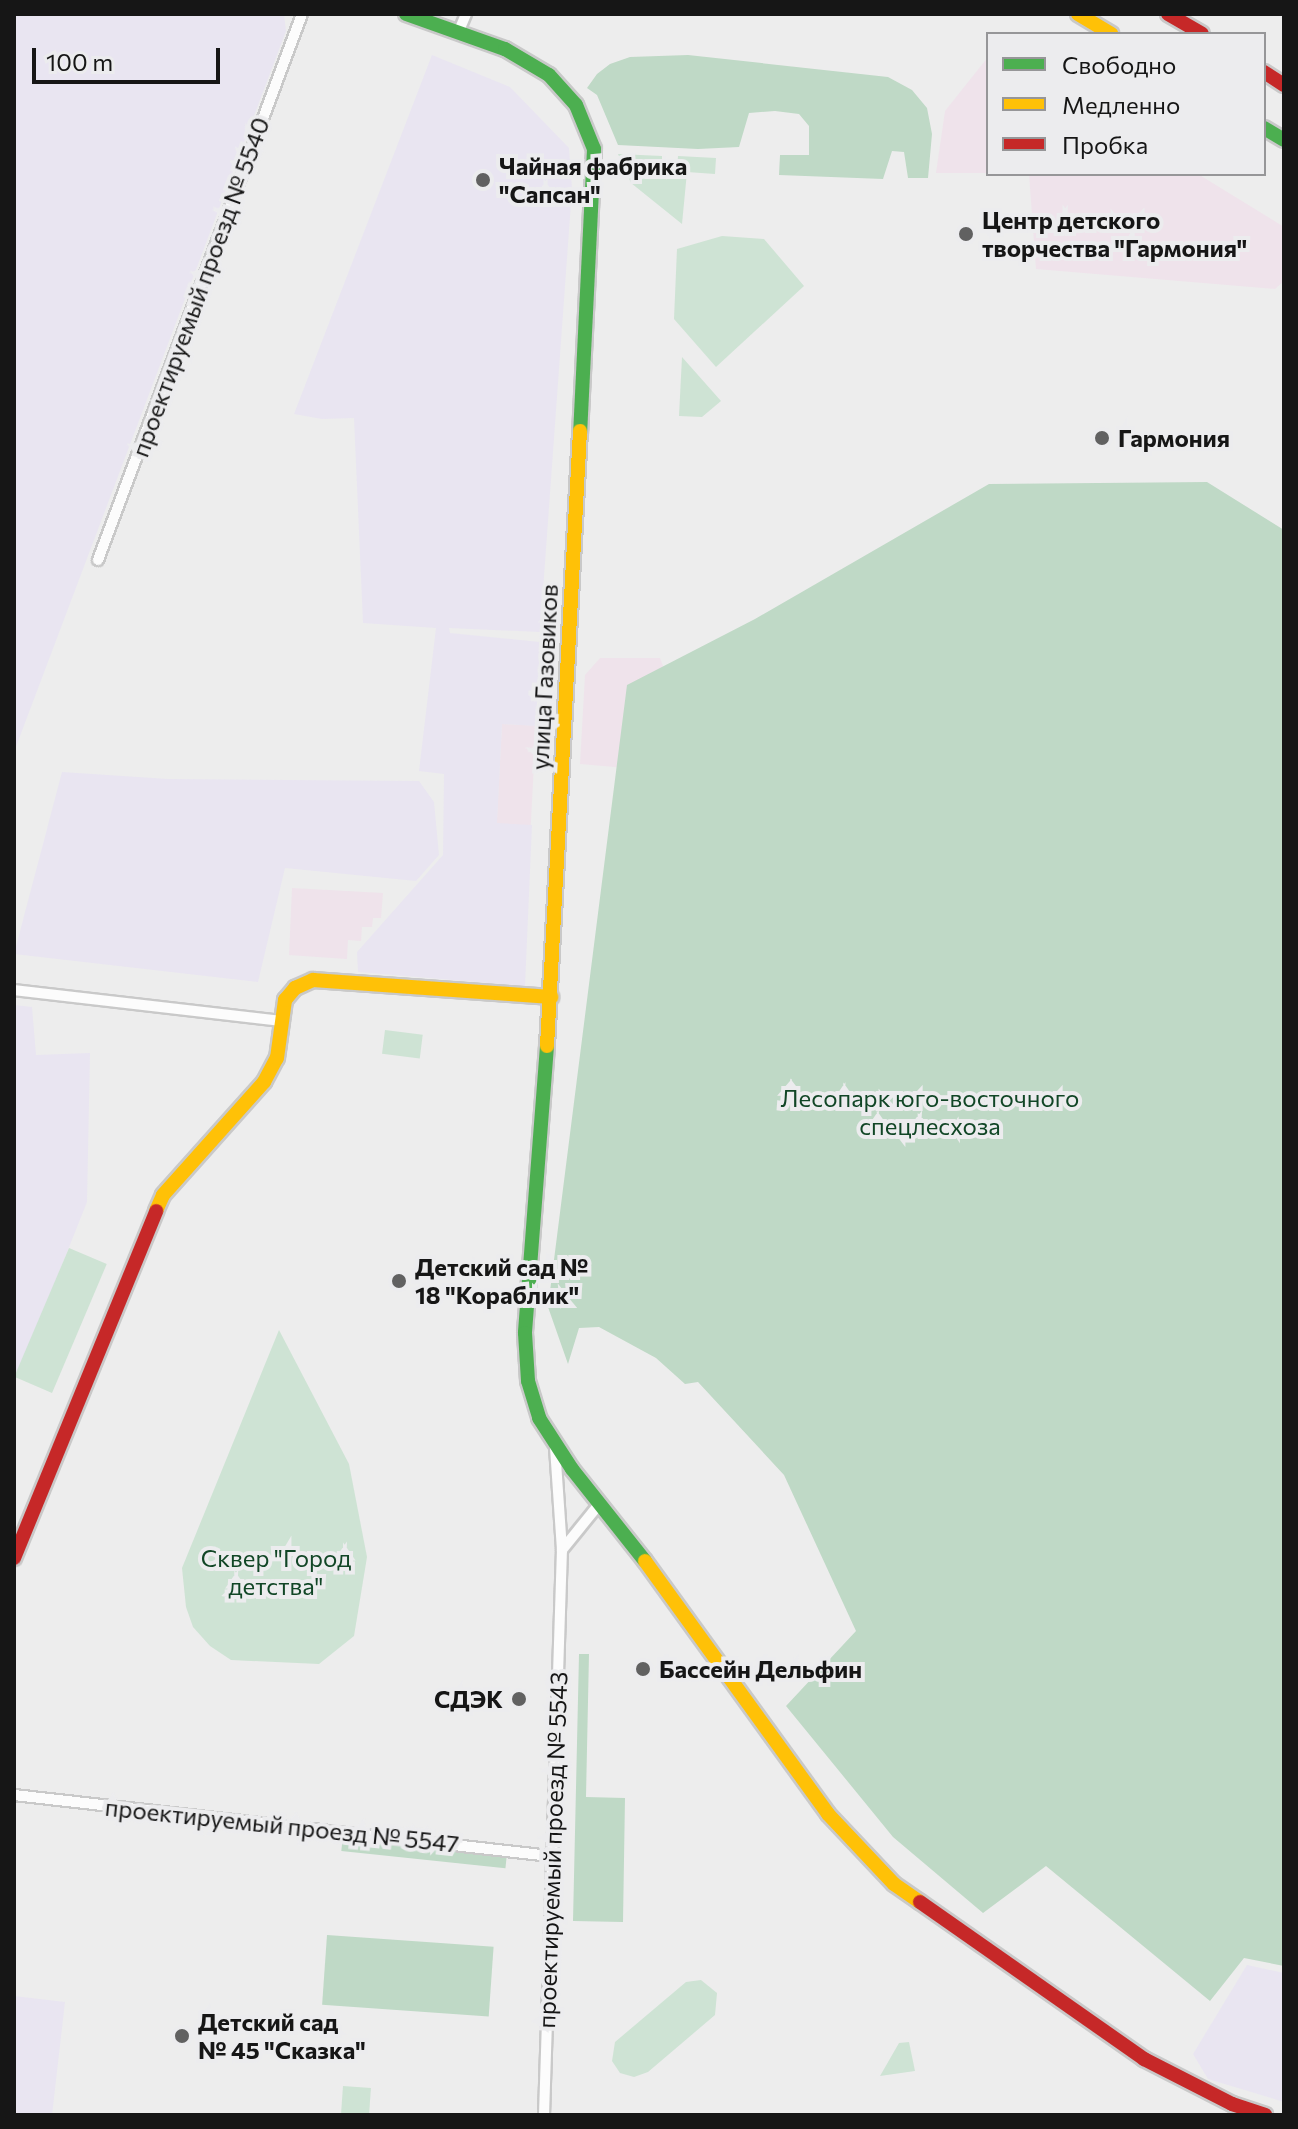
<!DOCTYPE html>
<meta charset="utf-8">
<style>
body{margin:0}
#map{position:relative;width:1298px;height:2129px;overflow:hidden;background:#ededed;font-family:Commissioner,sans-serif}
div>[style]{position:absolute}
[style*='--x']{left:calc(var(--x)*1px);top:calc(var(--y)*1px);width:calc(var(--w)*1px);rotate:calc(var(--a)*1deg)}
.commercial>*{inset:0;background:#efe3eb;transform-origin:0 0}
.industrial>*{inset:0;background:#e9e5f1}
.green>*{inset:0;background:#cee3d4;transform-origin:0 0}
.forest>*{inset:0;background:#bfd9c6;transform-origin:0 0}
.roads{filter:drop-shadow(2px 0 #c9c9c9) drop-shadow(-2px 0 #c9c9c9) drop-shadow(0 2px #c9c9c9) drop-shadow(0 -2px #c9c9c9)}
.street>*{height:10px;margin:-5px;padding:0 5px;transform-origin:5px;border-radius:5px;background:#fcfcfc}
.fast>*{height:14px;margin:-7px;padding:0 7px;transform-origin:7px;border-radius:7px;background:#4caf50}
.slow>*{height:14px;margin:-7px;padding:0 7px;transform-origin:7px;border-radius:7px;background:#ffc107}
.jam>*{height:14px;margin:-7px;padding:0 7px;transform-origin:7px;border-radius:7px;background:#c62828}
.dots>*{width:22px;height:22px;translate:-50% -50%;box-sizing:border-box;border:4px solid #ececee;border-radius:50%}
span{translate:-50% -50%;white-space:nowrap;text-align:center;line-height:1.15;-webkit-text-stroke:8px #ececee;paint-order:stroke}
.poi-label{font-size:24px;color:#161616;font-weight:700}
.left{translate:0 -50%;text-align:left}
.right{translate:-100% -50%;text-align:right}
.street-label{font-size:24px;color:#161616}
.park-label{font-size:24px;color:#114626}
.frame{position:absolute;inset:0;border:16px solid #161616;pointer-events:none}
.legend{position:absolute;left:986px;top:32px;width:280px;height:144px;box-sizing:border-box;background:#ececee;border:2px solid #969698;margin:0;padding:10px 14px;list-style:none;font-size:24px;color:#161616}
.legend li{display:flex;align-items:center;gap:16px;height:40px}
.legend b{width:40px;border:2px solid #969698}
.scale{position:absolute;left:32px;top:48px;width:188px;height:36px;box-sizing:border-box;border:4px solid #161616;border-top:0;padding-left:10px;font-size:24px;line-height:28px;white-space:nowrap;color:#161616;-webkit-text-stroke:6px #ececee;paint-order:stroke}
</style>
<div id="map">
<div class="commercial">
<i style="clip-path:polygon(988px 57px,988px 173px,936px 173px,945px 111px)"></i>
<i style="clip-path:polygon(1029px 174px,1198px 174px,1284px 227px,1284px 281px,1275px 289px,1036px 269px)"></i>
<i style="clip-path:polygon(600px 658px,660px 658px,670px 684px,626px 768px,580px 764px,585px 675px)"></i>
<i style="left:502px;top:724px;width:34px;height:100px;rotate:3deg"></i>
<i style="clip-path:polygon(292px 888px,383px 893px,381px 918px,373px 918px,372px 927px,362px 927px,361px 941px,348px 940px,347px 959px,289px 955px)"></i>
</div>
<div class="industrial">
<i style="clip-path:polygon(14px 14px,284px 14px,286px 31px,14px 752px)"></i>
<i style="clip-path:polygon(432px 55px,510px 87px,569px 148px,572px 189px,540px 632px,449px 628px,450px 633px,540px 642px,536px 726px,502px 724px,497px 823px,532px 825px,525px 986px,358px 972px,357px 952px,443px 855px,444px 774px,419px 771px,436px 628px,363px 623px,354px 418px,322px 419px,294px 414px)"></i>
<i style="clip-path:polygon(62px 772px,168px 779px,419px 781px,434px 802px,439px 855px,416px 881px,285px 868px,258px 982px,14px 954px)"></i>
<i style="clip-path:polygon(14px 1005px,32px 1007px,36px 1055px,90px 1053px,87px 1202px,17px 1378px,14px 1377px)"></i>
<i style="clip-path:polygon(1247px 1965px,1284px 1973px,1284px 2102px,1208px 2079px,1193px 2054px)"></i>
<i style="clip-path:polygon(14px 1996px,65px 2002px,52px 2115px,14px 2115px)"></i>
</div>
<div class="green">
<i style="clip-path:polygon(618px 154px,662px 156px,662px 168px,677px 169px,678px 156px,716px 158px,715px 174px,687px 172px,682px 224px,631px 183px)"></i>
<i style="clip-path:polygon(722px 236px,764px 239px,804px 286px,716px 367px,674px 319px,677px 249px)"></i>
<i style="clip-path:polygon(682px 357px,721px 401px,702px 417px,679px 416px)"></i>
<i style="left:385px;top:1030px;width:38px;height:24px;rotate:7deg"></i>
<i style="left:69px;top:1248px;width:41px;height:140px;rotate:23deg"></i>
<i style="clip-path:polygon(279px 1330px,349px 1464px,367px 1557px,354px 1636px,319px 1664px,231px 1660px,210px 1646px,193px 1627px,186px 1607px,182px 1568px)"></i>
<i style="clip-path:polygon(701px 1980px,717px 1993px,715px 2015px,648px 2072px,634px 2077px,620px 2073px,612px 2061px,615px 2042px,686px 1982px)"></i>
<i style="clip-path:polygon(909px 2042px,915px 2071px,880px 2076px,899px 2043px)"></i>
<i style="left:343px;top:2086px;width:28px;height:29px;rotate:4deg"></i>
</div>
<div class="forest">
<i style="clip-path:polygon(688px 55px,888px 77px,912px 90px,927px 108px,932px 134px,928px 178px,908px 178px,904px 152px,892px 151px,883px 179px,779px 175px,780px 155px,809px 155px,809px 126px,799px 114px,775px 111px,749px 113px,739px 147px,698px 149px,618px 145px,597px 95px,587px 88px,597px 74px,610px 64px,630px 57px)"></i>
<i style="clip-path:polygon(1207px 482px,1284px 530px,1284px 1966px,1244px 1958px,1210px 2001px,1046px 1866px,983px 1913px,893px 1837px,786px 1706px,856px 1631px,784px 1475px,698px 1382px,685px 1384px,656px 1358px,599px 1327px,579px 1328px,568px 1364px,548px 1307px,627px 685px,755px 619px,989px 484px)"></i>
<i style="clip-path:polygon(579px 1654px,589px 1654px,586px 1797px,625px 1798px,623px 1922px,573px 1921px)"></i>
<i style="left:343px;top:1835px;width:165px;height:16px;rotate:6deg"></i>
<i style="left:327px;top:1935px;width:167px;height:70px;rotate:4deg"></i>
</div>
<div class="roads">
<div class="street">
<i style="--x:458;--y:33;--w:21;--a:-67"></i>
<i style="--x:98;--y:560;--w:583;--a:-69.51"></i>
<i style="--x:14;--y:990;--w:271;--a:6.6"></i>
<i style="--x:562;--y:1550;--w:60;--a:-51"></i>
<i style="--x:14;--y:1795;--w:539;--a:6.49"></i>
<i style="--x:544;--y:2115;--w:565;--a:-88.18"></i>
<i style="--x:562;--y:1550;--w:103;--a:-93.9"></i>
</div>
<div class="fast">
<i style="--x:406;--y:14;--w:105;--a:19.5"></i>
<i style="--x:505;--y:49;--w:51;--a:30.6"></i>
<i style="--x:549;--y:75;--w:40;--a:48"></i>
<i style="--x:576;--y:105;--w:48;--a:67.8"></i>
<i style="--x:594;--y:149;--w:282;--a:92.8"></i>
<i style="--x:1264;--y:128;--w:23;--a:31"></i>
<i style="--x:547;--y:1046;--w:288;--a:94.4"></i>
<i style="--x:525;--y:1333;--w:48;--a:86.4"></i>
<i style="--x:528;--y:1381;--w:39;--a:73"></i>
<i style="--x:539;--y:1418;--w:61;--a:57.1"></i>
<i style="--x:572;--y:1469;--w:117;--a:51.6"></i>
</div>
<div class="slow">
<i style="--x:1078;--y:14;--w:39;--a:31"></i>
<i style="--x:547;--y:1046;--w:616;--a:-86.93"></i>
<i style="--x:156;--y:1211;--w:17;--a:-66"></i>
<i style="--x:163;--y:1195;--w:152;--a:-48.2"></i>
<i style="--x:264;--y:1082;--w:27;--a:-62"></i>
<i style="--x:277;--y:1058;--w:59;--a:-82.1"></i>
<i style="--x:285;--y:1000;--w:16;--a:-50"></i>
<i style="--x:295;--y:988;--w:20;--a:-24"></i>
<i style="--x:313;--y:980;--w:239;--a:4.1"></i>
<i style="--x:645;--y:1561;--w:312;--a:54.1"></i>
<i style="--x:828;--y:1814;--w:96;--a:46.7"></i>
<i style="--x:894;--y:1884;--w:32;--a:35"></i>
</div>
<div class="jam">
<i style="--x:1168;--y:14;--w:39;--a:30"></i>
<i style="--x:1264;--y:72;--w:24;--a:33"></i>
<i style="--x:14;--y:1558;--w:375;--a:-67.7"></i>
<i style="--x:920;--y:1902;--w:274;--a:35"></i>
<i style="--x:1144;--y:2059;--w:99;--a:27.1"></i>
<i style="--x:1232;--y:2104;--w:35;--a:18"></i>
</div>
</div>
<div class="dots">
<i style="left:483px;top:180px;background:#616161"></i>
<i style="left:966px;top:234px;background:#616161"></i>
<i style="left:1102px;top:438px;background:#616161"></i>
<i style="left:399px;top:1281px;background:#616161"></i>
<i style="left:643px;top:1669px;background:#616161"></i>
<i style="left:519px;top:1699px;background:#616161"></i>
<i style="left:182px;top:2036px;background:#616161"></i>
</div>
<div class="poi-label">
<span class="left" style="left:499px;top:180px">Чайная фабрика<br>"Сапсан"</span>
<span class="left" style="left:982px;top:234px">Центр детского<br>творчества "Гармония"</span>
<span class="left" style="left:1118px;top:438px">Гармония</span>
<span class="left" style="left:415px;top:1281px">Детский сад №<br>18 "Кораблик"</span>
<span class="left" style="left:659px;top:1669px">Бассейн Дельфин</span>
<span class="right" style="left:503px;top:1699px">СДЭК</span>
<span class="left" style="left:198px;top:2036px">Детский сад<br>№ 45 "Сказка"</span>
</div>
<div class="street-label">
<span style="left:200px;top:287px;rotate:-70deg">проектируемый проезд № 5540</span>
<span style="left:544px;top:677px;rotate:-87deg">улица Газовиков</span>
<span style="left:282px;top:1825px;rotate:6deg">проектируемый проезд № 5547</span>
<span style="left:552px;top:1850px;rotate:-88deg">проектируемый проезд № 5543</span>
</div>
<div class="park-label">
<span style="left:930px;top:1112px">Лесопарк юго-восточного<br>спецлесхоза</span>
<span style="left:276px;top:1572px">Сквер "Город<br>детства"</span>
</div>
<div class="frame"></div>
<ul class="legend">
<li><b style="height:10px;background:#4caf50"></b>Свободно</li>
<li><b style="height:10px;background:#ffc107"></b>Медленно</li>
<li><b style="height:10px;background:#c62828"></b>Пробка</li>
</ul>
<div class="scale">100 m</div>
</div>
